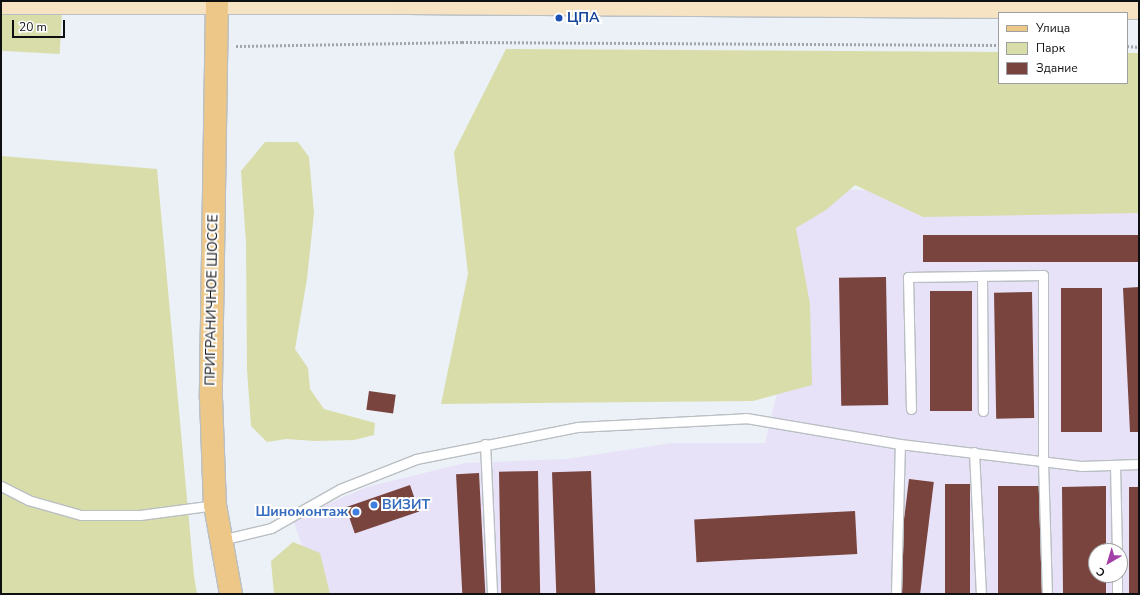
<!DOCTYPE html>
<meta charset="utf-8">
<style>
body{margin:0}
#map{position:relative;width:1140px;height:595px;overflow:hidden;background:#ebf1f6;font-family:"Nunito Sans",sans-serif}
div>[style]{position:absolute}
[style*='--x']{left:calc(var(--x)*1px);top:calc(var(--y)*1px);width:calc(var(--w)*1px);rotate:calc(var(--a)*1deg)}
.industrial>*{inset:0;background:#e7e2f8}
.green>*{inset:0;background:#d9ddaa;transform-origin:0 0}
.building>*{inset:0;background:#79443d;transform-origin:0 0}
.path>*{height:2.5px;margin-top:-1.25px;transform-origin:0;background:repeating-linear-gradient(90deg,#a1a6aa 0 2px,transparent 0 4px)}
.roads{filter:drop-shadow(1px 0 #b9bfc3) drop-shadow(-1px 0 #b9bfc3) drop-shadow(0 1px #b9bfc3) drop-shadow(0 -1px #b9bfc3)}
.service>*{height:9px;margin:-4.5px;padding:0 4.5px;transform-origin:4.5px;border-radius:4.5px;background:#fff}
.secondary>*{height:22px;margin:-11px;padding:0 11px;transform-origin:11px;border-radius:11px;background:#f5e3c3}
.primary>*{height:22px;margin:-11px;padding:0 11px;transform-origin:11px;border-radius:11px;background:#ecc788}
.dots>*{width:11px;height:11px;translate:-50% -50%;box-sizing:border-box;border:2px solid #fff;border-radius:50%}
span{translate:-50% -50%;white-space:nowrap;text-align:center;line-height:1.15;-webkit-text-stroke:4px #fff;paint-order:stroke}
.transit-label{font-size:14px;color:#164399;font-weight:700}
.left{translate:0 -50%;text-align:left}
.street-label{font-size:14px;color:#0d0f11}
.shop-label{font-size:14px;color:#366cbe;font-weight:700}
.right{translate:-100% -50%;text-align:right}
.frame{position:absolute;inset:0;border:2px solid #0d0f11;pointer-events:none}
.legend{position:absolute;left:998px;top:12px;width:130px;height:72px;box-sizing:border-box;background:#fff;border:1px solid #9e9fa0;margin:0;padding:5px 7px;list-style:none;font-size:12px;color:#0d0f11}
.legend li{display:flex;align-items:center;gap:8px;height:20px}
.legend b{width:20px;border:1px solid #9e9fa0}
.north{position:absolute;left:1088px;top:543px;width:40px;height:40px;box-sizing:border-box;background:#fff;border:1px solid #9e9fa0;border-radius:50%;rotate:218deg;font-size:11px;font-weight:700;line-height:16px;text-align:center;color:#0d0f11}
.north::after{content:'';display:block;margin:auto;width:14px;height:18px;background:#a240a7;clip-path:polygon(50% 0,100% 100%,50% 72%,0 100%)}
.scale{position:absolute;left:12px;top:20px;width:53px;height:18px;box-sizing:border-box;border:2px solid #0d0f11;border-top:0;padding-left:5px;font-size:12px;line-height:14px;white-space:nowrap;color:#0d0f11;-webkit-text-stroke:3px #fff;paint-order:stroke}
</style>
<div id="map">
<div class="industrial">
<i style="clip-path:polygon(evenodd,809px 188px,992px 195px,1139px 198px,1139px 594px,318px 594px,293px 519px,367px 487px,465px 463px,566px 459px,672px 443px,765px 443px,796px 316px,776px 242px,809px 188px,1096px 551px,1120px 551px,1120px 575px,1096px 575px,1096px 551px)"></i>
</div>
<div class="green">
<i style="left:62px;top:9px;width:45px;height:61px;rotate:93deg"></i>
<i style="clip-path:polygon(506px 49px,999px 52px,999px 83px,1127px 83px,1127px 53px,1139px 53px,1139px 213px,923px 217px,855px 185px,826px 210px,796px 228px,810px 304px,812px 385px,753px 401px,441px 404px,468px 274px,454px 152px)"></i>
<i style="clip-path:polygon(265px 142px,298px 142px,309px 157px,314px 213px,307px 279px,295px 349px,308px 368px,310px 389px,324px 409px,375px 423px,374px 435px,354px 440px,315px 441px,286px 439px,267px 442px,251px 426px,247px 369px,246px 243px,241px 171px)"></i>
<i style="clip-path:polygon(1px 156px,157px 169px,194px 576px,197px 594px,1px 594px)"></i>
<i style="clip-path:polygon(293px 542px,320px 553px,330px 594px,274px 594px,271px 561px)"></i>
</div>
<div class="building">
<i style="left:1139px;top:235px;width:27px;height:216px;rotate:90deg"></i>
<i style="left:886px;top:277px;width:128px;height:47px;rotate:89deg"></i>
<i style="clip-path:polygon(1139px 287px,1139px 432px,1130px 432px,1123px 288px)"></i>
<i style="left:1061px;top:288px;width:41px;height:144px"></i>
<i style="left:930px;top:291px;width:42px;height:120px"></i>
<i style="left:1032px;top:292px;width:126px;height:38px;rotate:89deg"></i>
<i style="left:369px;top:391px;width:27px;height:19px;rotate:8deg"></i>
<i style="left:538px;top:471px;width:123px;height:39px;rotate:89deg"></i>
<i style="left:591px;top:471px;width:123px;height:39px;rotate:88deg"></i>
<i style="left:479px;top:473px;width:121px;height:23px;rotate:87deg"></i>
<i style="left:909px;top:479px;width:25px;height:115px;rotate:7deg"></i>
<i style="left:945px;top:484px;width:25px;height:110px"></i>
<i style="left:410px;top:485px;width:28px;height:68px;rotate:71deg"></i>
<i style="left:998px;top:486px;width:44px;height:108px"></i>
<i style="clip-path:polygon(1106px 486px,1106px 551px,1096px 551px,1096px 575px,1106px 575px,1106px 594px,1063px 594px,1062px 487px)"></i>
<i style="left:1129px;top:487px;width:10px;height:107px"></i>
<i style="left:855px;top:511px;width:43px;height:161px;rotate:87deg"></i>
</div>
<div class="path">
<i style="--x:236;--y:46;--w:226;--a:-1"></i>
<i style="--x:462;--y:42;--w:537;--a:0.32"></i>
<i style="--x:1127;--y:46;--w:12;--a:5"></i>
</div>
<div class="roads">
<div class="service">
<i style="--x:982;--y:276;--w:135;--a:89.6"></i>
<i style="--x:911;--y:409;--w:132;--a:-91.3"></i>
<i style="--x:908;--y:277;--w:135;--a:-0.8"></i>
<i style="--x:1043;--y:275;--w:186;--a:90"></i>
<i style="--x:1043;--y:461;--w:133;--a:88.3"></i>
<i style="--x:485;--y:444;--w:150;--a:87.3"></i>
<i style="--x:974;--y:452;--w:142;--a:87.2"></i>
<i style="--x:1115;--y:465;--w:86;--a:88.7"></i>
<i style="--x:1;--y:486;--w:30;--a:27"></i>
<i style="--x:28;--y:500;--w:55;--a:15.8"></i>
<i style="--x:81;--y:515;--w:59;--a:0"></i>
<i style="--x:140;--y:515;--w:76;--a:-7.6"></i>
<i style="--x:221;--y:540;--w:51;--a:-13.5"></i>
<i style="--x:271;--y:528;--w:79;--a:-29.5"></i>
<i style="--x:340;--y:489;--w:82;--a:-21.5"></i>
<i style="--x:416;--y:459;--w:164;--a:-11.2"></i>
<i style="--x:577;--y:427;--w:169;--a:-3"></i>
<i style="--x:746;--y:418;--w:156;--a:9.6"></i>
<i style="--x:900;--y:444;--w:182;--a:6.9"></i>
<i style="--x:1081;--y:466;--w:58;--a:-2"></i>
<i style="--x:1117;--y:575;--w:19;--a:90"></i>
<i style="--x:896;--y:594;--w:150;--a:-88.5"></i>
</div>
<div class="secondary">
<i style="--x:1;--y:3;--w:406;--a:0"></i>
<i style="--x:407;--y:3;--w:732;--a:0.39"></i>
</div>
<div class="primary">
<i style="--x:217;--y:1;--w:397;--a:90.9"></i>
<i style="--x:211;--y:398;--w:107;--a:87.9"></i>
<i style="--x:215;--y:505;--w:90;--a:79.8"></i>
</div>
</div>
<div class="dots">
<i style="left:559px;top:18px;background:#1a4fb4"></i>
<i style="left:374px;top:505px;background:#3f7fe0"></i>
<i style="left:356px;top:512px;background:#3f7fe0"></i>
</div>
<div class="transit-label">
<span class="left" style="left:567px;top:18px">ЦПА</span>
</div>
<div class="street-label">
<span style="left:212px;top:300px;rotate:-89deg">ПРИГРАНИЧНОЕ ШОССЕ</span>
</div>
<div class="shop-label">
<span class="left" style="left:382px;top:505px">ВИЗИТ</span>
<span class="right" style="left:348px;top:512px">Шиномонтаж</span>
</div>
<div class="frame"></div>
<ul class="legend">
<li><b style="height:5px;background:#ecc788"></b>Улица</li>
<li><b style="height:11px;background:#d9ddaa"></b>Парк</li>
<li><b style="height:11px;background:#79443d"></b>Здание</li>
</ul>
<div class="north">С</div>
<div class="scale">20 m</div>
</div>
